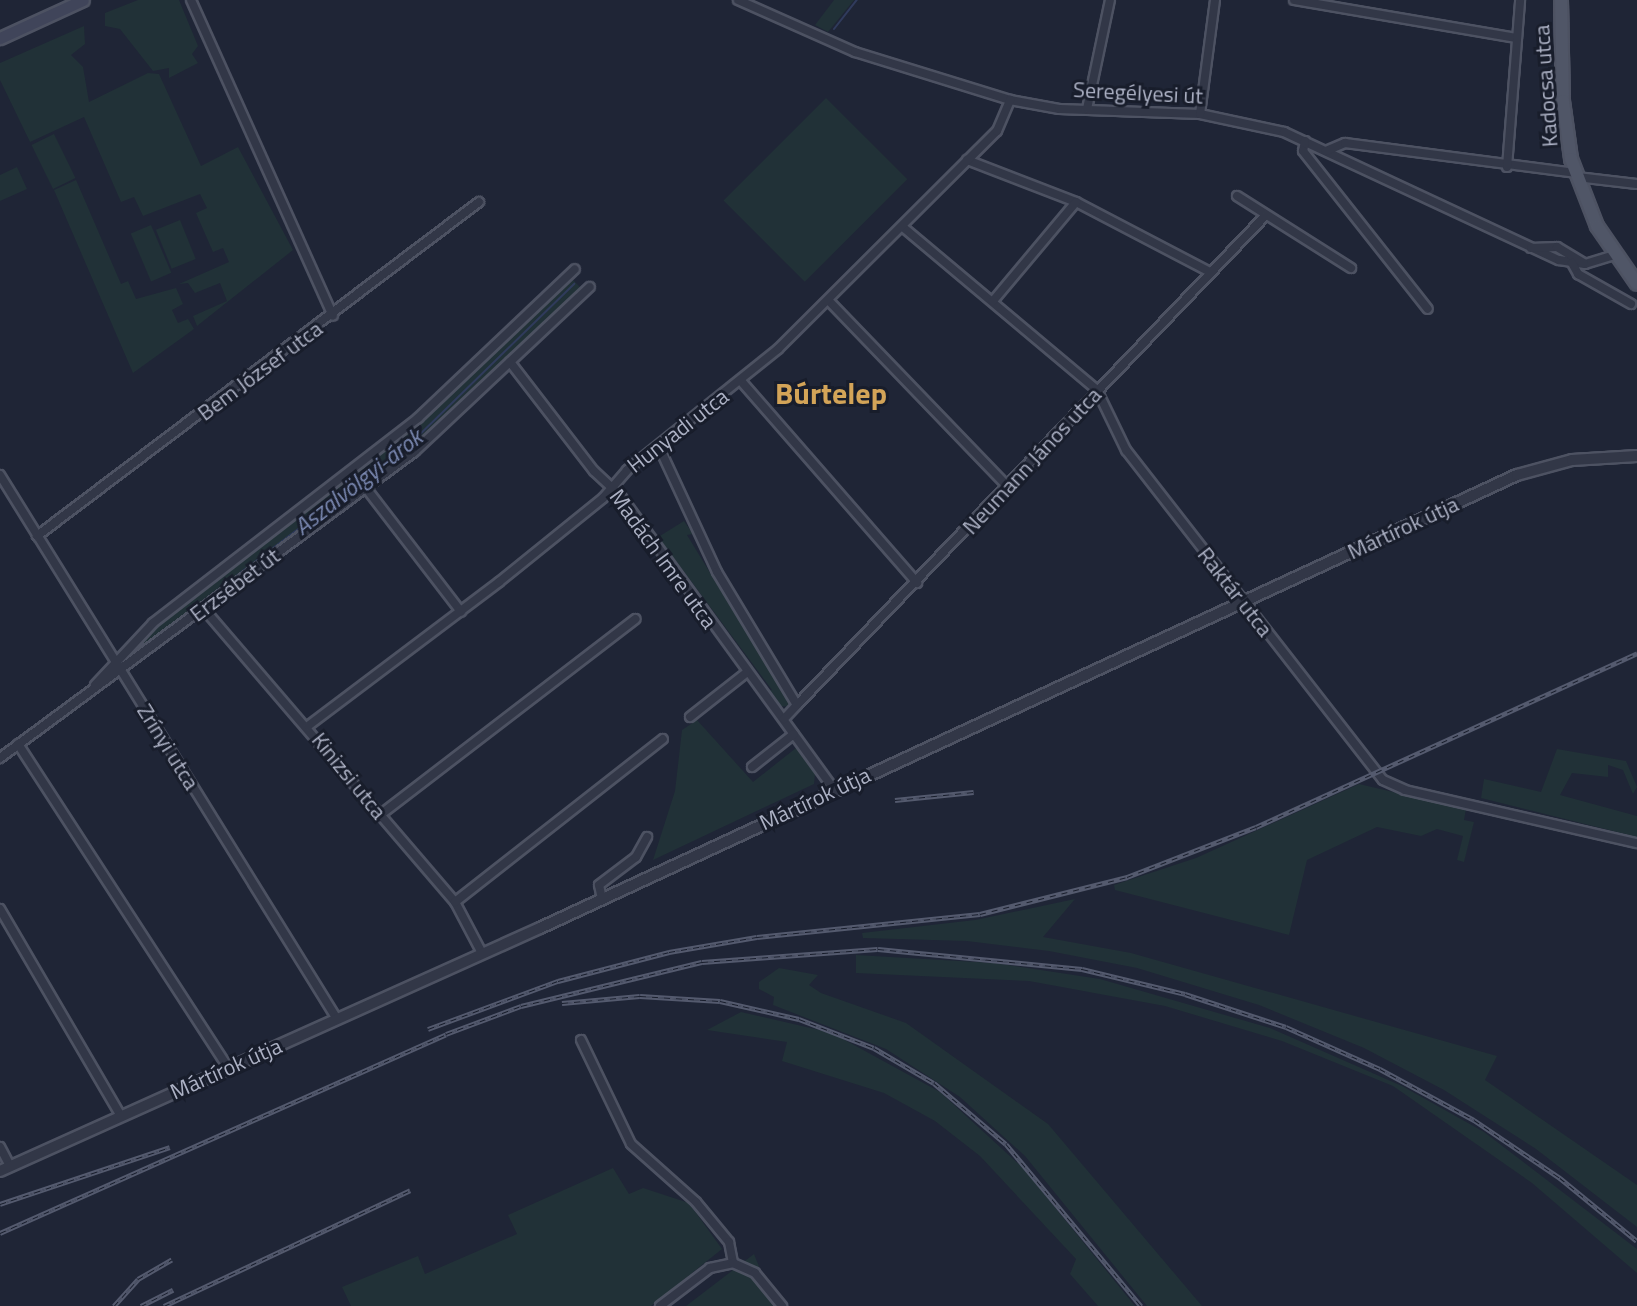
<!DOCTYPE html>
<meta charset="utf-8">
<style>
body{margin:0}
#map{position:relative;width:1637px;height:1306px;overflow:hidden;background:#1f2536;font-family:"Titillium Web",sans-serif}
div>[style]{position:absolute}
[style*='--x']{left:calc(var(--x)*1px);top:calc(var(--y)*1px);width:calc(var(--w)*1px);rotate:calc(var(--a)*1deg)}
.green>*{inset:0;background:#213137;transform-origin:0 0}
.stream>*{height:2px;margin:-1px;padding:0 1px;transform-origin:1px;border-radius:1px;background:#303b5c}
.roads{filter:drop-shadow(2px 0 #4d5262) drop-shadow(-2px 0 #4d5262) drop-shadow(0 2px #4d5262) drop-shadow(0 -2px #4d5262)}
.minor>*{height:8px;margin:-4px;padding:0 4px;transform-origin:4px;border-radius:4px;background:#323747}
.tertiary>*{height:10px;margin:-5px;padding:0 5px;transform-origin:5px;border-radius:5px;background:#323747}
.secondary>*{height:11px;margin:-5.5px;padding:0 5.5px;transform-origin:5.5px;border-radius:5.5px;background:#40455a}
.primary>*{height:12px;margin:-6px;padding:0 6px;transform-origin:6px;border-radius:6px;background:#505667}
.rail>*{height:5px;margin-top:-2.5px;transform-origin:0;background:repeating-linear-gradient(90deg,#181d2b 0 6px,#545a6e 0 12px);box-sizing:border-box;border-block:2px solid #545a6e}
span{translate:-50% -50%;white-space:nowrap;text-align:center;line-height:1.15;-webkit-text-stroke:6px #181d2b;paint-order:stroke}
.street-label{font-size:22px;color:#acb1c4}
.water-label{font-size:24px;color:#7b89b2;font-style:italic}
.district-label{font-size:30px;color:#d3a458;font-weight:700}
</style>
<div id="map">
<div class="green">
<i style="clip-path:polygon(138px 0,179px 0,198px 46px,192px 54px,198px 63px,169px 78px,169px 68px,153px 71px,120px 29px,105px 26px,105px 13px)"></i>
<i style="clip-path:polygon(834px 0,854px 0,828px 32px,815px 25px)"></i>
<i style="clip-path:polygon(84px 26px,85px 44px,71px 55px,83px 67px,89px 102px,148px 73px,159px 74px,201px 166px,238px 147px,293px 250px,197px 326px,193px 316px,227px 301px,220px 283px,195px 293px,188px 283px,179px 284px,229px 262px,223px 248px,213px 252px,196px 213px,207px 208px,200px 194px,143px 216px,134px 197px,121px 202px,84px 117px,30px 142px,0 80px,0 63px)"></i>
<i style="left:826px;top:98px;width:115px;height:145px;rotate:45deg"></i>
<i style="left:54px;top:134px;width:49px;height:25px;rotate:64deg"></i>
<i style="clip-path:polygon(17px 167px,27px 189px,0 201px,0 175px)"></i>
<i style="clip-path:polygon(76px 180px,121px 284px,128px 281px,136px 299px,176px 288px,183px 304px,172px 310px,178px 323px,188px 319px,194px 329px,133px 373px,54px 190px)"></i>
<i style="left:180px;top:220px;width:42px;height:26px;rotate:68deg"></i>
<i style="left:151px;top:225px;width:52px;height:22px;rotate:67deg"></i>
<i style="clip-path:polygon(573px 280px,583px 290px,421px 446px,132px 662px,129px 656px,136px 644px,407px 434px)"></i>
<i style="clip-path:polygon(684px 521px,693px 534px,687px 535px,762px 658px,790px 683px,795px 695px,792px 707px,779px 706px,768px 691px,772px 690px,662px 542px,655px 539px)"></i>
<i style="clip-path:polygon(697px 720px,753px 782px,796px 748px,815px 774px,814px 784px,653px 860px,675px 791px,682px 730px)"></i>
<i style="clip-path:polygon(1557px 749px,1626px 761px,1637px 787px,1633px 794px,1623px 770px,1608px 765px,1608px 777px,1572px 773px,1560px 795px,1637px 816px,1637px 837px,1481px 798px,1484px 779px,1541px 792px)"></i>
<i style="clip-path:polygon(1359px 784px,1466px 809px,1464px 820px,1474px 822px,1464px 862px,1457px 860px,1463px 836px,1437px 829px,1421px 836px,1377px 827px,1307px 860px,1289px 935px,1115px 890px,1114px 885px,1196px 858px)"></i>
<i style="clip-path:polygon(1075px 899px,1043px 937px,1131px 953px,1497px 1056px,1485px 1080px,1637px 1185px,1637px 1227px,1536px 1149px,1444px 1090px,1364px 1048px,1259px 1005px,1137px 968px,1049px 951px,967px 941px,863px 938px,862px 933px,975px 920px)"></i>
<i style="clip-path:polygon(856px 955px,994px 963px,1100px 979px,1270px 1028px,1402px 1086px,1484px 1132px,1637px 1249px,1637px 1273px,1532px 1183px,1393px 1086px,1282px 1041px,1165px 1006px,1029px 981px,856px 973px)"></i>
<i style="clip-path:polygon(779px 968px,818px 975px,809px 985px,821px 993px,906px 1023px,1048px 1124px,1202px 1306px,1147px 1306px,1025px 1156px,960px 1097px,886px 1049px,773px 1005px,774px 997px,759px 989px,759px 982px)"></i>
<i style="clip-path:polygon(741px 1012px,832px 1033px,940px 1092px,1023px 1168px,1135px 1306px,1098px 1306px,1070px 1274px,1076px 1259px,980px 1156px,935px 1121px,884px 1093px,782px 1061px,787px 1042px,707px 1030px)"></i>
<i style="clip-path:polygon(613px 1168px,629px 1194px,643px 1188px,689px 1203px,722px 1249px,651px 1306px,351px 1306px,342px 1287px,418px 1256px,425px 1274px,517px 1234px,508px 1215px)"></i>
<i style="clip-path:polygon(754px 1254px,775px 1306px,686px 1306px)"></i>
</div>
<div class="stream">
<i style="--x:834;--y:29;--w:37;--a:-52"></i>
<i style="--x:125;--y:660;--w:356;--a:-37.1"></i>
<i style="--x:409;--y:445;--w:231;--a:-44.3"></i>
</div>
<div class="roads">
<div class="minor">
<i style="--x:191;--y:0;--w:346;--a:65.8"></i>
<i style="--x:738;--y:0;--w:128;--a:24"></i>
<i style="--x:855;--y:52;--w:162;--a:17.2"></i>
<i style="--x:1010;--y:100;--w:50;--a:10.4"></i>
<i style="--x:1059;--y:109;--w:141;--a:2"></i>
<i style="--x:1200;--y:114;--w:86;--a:12.1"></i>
<i style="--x:1284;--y:132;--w:303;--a:25"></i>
<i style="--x:1559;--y:260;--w:26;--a:9"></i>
<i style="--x:1585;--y:264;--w:30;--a:-17"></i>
<i style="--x:1294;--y:0;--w:226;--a:9.7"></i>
<i style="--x:1087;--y:109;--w:111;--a:-78.1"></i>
<i style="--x:1200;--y:114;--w:115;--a:-82.5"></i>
<i style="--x:1305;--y:141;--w:10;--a:101"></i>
<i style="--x:1303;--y:151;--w:201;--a:51.7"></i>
<i style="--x:1326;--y:151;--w:21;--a:-23"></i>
<i style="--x:1345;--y:143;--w:232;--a:7.4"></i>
<i style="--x:967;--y:160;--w:117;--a:21.1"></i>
<i style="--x:1076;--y:202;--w:149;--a:27.6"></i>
<i style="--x:1507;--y:167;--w:168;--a:-85.5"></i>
<i style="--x:1577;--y:177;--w:60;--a:6.7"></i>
<i style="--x:1237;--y:196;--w:135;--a:32.3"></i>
<i style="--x:904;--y:228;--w:252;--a:40"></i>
<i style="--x:1097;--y:390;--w:67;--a:64.2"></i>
<i style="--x:1126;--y:450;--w:418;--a:52.1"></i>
<i style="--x:1383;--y:780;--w:24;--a:24"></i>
<i style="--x:1405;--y:790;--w:238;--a:12.9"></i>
<i style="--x:1531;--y:248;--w:26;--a:-2"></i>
<i style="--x:1557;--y:247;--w:31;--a:31"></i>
<i style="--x:1572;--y:263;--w:13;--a:61"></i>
<i style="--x:1578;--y:274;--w:61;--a:29.5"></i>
<i style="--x:829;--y:301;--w:260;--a:46.1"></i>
<i style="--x:993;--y:301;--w:129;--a:-50"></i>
<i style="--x:510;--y:362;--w:138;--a:52.4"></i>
<i style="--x:594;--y:471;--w:35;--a:43"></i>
<i style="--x:620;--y:495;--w:364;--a:54"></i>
<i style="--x:741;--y:381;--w:268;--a:48.9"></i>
<i style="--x:659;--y:447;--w:138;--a:65.1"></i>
<i style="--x:717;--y:572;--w:155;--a:59"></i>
<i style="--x:797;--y:705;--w:19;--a:133"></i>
<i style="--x:0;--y:475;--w:640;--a:58.22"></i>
<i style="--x:366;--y:488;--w:156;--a:52.5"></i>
<i style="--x:37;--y:536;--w:554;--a:-37.08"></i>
<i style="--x:203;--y:608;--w:387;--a:49.4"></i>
<i style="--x:455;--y:902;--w:58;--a:62.1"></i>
<i style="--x:95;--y:685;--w:85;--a:-46.9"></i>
<i style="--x:153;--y:623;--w:335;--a:-37.7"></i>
<i style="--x:418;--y:418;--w:216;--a:-43.5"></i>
<i style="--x:797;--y:705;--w:678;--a:-46.25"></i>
<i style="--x:690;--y:717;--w:71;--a:-38.2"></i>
<i style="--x:308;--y:726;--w:239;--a:-37"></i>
<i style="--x:499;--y:582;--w:134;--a:-38.9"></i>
<i style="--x:603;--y:498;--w:37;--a:-49"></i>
<i style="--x:627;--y:470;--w:193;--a:-38.7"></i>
<i style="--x:778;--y:349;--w:309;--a:-44.9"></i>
<i style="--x:997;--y:131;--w:34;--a:-67"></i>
<i style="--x:18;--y:744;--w:387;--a:57"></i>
<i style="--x:0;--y:758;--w:515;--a:-36.47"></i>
<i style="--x:414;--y:452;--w:241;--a:-43.2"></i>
<i style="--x:752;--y:767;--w:53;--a:-38.2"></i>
<i style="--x:380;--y:815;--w:322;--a:-37.5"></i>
<i style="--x:602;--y:899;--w:14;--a:-102"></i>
<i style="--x:599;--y:885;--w:46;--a:-37.1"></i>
<i style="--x:636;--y:857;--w:23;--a:-61"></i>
<i style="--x:455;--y:902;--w:264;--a:-38.1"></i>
<i style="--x:0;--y:909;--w:240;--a:59.7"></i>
<i style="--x:581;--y:1040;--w:115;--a:64.3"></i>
<i style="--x:631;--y:1144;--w:87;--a:41.7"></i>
<i style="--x:696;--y:1202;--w:52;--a:50.5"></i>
<i style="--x:729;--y:1242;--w:21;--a:79"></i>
<i style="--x:0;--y:1147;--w:21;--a:62"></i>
<i style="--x:660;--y:1306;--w:63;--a:-37.2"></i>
<i style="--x:710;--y:1268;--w:24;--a:-12"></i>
<i style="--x:733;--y:1263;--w:24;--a:24"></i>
<i style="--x:755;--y:1273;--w:43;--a:50.7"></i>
</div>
<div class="tertiary">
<i style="--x:0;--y:1171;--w:592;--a:-24.23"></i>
<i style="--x:540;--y:928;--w:1077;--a:-24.88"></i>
<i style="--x:1517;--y:475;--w:57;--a:-15.3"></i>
<i style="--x:1572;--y:460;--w:65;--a:-3.5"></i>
</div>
<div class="secondary">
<i style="--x:0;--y:38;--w:91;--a:-24.6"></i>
</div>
<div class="primary">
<i style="--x:1561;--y:0;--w:101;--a:88.9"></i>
<i style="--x:1563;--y:101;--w:59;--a:82.1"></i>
<i style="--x:1571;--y:159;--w:72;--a:68.8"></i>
<i style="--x:1597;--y:226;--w:70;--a:55.4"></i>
</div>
</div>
<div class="rail">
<i style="--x:895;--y:800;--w:79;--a:-5.8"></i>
<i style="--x:562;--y:1003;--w:78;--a:-5.1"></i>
<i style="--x:640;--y:996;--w:80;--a:3.6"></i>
<i style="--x:720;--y:1001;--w:81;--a:12.8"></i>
<i style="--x:799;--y:1019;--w:80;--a:21.1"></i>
<i style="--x:874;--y:1048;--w:69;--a:30.3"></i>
<i style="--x:934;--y:1083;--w:94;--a:40.3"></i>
<i style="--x:1006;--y:1144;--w:211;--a:50.2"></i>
<i style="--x:428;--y:1029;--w:139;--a:-20.3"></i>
<i style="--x:558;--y:981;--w:115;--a:-14.6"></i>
<i style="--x:669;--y:952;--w:89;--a:-9.7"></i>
<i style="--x:757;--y:937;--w:224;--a:-5.9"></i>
<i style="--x:980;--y:914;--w:152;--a:-14.1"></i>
<i style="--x:1127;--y:877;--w:138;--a:-21.2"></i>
<i style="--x:1256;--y:827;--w:419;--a:-24.5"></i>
<i style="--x:0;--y:1204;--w:179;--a:-18.5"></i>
<i style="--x:0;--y:1233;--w:488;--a:-24"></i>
<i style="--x:446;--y:1034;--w:80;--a:-20.5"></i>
<i style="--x:521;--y:1006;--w:186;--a:-13.7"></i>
<i style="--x:702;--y:962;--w:176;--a:-4.2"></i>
<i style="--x:878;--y:949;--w:205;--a:5.6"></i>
<i style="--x:1082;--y:969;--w:106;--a:13.6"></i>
<i style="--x:1185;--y:994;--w:106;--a:18.1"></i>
<i style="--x:1286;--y:1027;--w:103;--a:24.1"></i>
<i style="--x:1380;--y:1069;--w:107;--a:28.5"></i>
<i style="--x:1474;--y:1120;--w:104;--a:34"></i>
<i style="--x:1560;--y:1178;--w:99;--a:39.3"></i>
<i style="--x:114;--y:1306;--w:36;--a:-48"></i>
<i style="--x:138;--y:1279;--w:39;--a:-30"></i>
<i style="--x:141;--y:1306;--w:36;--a:-27"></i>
<i style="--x:164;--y:1306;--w:272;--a:-25.2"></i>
</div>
<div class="street-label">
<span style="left:1546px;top:86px;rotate:-94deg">Kadocsa utca</span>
<span style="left:1138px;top:93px;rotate:3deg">Seregélyesi út</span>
<span style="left:260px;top:371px;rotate:-37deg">Bem József utca</span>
<span style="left:678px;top:431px;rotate:-38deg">Hunyadi utca</span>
<span style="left:1032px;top:461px;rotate:-47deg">Neumann János utca</span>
<span style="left:1403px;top:528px;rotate:-25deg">Mártírok útja</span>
<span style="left:663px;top:559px;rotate:54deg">Madách Imre utca</span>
<span style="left:235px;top:585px;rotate:-37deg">Erzsébet út</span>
<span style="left:1235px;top:592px;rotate:52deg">Raktár utca</span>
<span style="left:168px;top:747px;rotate:58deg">Zrínyi utca</span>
<span style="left:349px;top:776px;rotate:51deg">Kinizsi utca</span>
<span style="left:815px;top:799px;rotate:-25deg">Mártírok útja</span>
<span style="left:226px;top:1069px;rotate:-24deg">Mártírok útja</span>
</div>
<div class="water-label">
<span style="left:358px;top:482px;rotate:-38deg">Aszalvölgyi-árok</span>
</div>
<div class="district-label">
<span style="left:831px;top:393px">Búrtelep</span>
</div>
</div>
